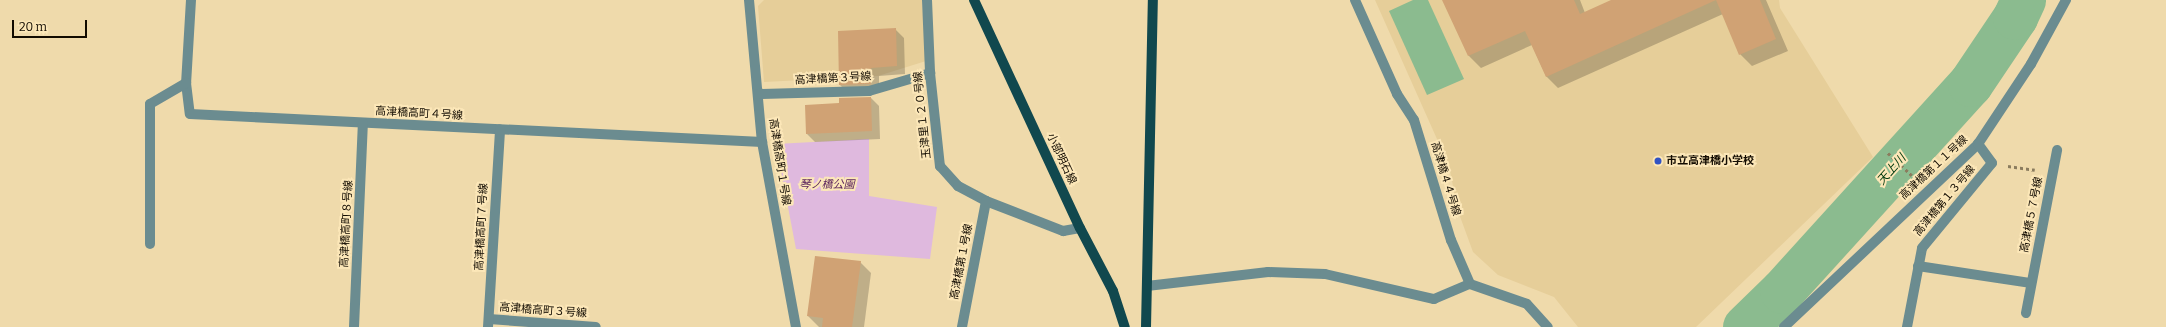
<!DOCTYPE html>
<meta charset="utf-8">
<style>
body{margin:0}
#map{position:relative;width:2166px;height:327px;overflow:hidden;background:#efdaab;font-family:Bitter,"Noto Sans JP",serif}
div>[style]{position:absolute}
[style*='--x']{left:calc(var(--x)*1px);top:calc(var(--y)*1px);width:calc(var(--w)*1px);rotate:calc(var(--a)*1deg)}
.built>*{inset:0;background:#e6ce99}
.green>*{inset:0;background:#dfb9de}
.water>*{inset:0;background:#8bbb8f}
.shadow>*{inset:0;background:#0003}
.river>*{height:45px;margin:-22.5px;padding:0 22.5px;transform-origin:22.5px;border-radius:22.5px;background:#8bbb8f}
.building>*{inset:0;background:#d0a274}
.path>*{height:2.5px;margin-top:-1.25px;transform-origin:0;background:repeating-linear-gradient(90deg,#8b7c5e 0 3px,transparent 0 6px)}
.lane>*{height:10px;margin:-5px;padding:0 5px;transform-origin:5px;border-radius:5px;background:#6b8c90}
.street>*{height:10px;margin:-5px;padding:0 5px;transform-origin:5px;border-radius:5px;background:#6b8c90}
.primary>*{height:10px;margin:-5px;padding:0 5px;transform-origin:5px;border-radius:5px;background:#11484e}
.dots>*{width:11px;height:11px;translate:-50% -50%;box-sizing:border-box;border:2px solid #fce7b8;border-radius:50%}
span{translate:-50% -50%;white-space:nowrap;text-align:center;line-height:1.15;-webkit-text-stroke:4px #fce7b8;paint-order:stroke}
.street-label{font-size:11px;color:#120b00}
.poi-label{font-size:11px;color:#120b00;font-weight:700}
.left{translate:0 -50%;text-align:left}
.park-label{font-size:11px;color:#5c255d;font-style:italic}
.water-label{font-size:12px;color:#033b10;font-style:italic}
.scale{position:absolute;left:12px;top:20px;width:75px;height:18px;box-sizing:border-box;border:2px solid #120b00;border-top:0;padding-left:5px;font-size:12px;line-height:14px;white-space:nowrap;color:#120b00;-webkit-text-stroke:3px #fce7b8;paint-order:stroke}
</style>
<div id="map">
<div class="built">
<i style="clip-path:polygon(764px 0,922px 0,926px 61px,878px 76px,764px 82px,758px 6px)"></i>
<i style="clip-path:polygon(1375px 0,1779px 0,1780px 8px,1873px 157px,1696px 327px,1578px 327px,1554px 297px,1498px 275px,1473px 252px,1458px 211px,1449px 166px)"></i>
</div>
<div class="green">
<i style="clip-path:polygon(869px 139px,869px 196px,937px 207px,930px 259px,796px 249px,776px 144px)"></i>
</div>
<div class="water">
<i style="clip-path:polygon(1413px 0,1428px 0,1464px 79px,1427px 95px,1389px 11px)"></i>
</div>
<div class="shadow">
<i style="clip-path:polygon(1444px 0,1580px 0,1585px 13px,1614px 0,1766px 0,1788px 51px,1752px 66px,1740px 54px,1723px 14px,1558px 88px,1546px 76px,1532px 45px,1481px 68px,1469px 56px)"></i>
<i style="clip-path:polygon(895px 29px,904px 38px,905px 74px,879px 76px,879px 92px,848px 93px,840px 85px)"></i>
<i style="clip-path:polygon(871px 98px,879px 106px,880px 139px,815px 142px,807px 134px,840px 104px)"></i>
<i style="clip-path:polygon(860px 262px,871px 273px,864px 327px,819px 327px,808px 316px)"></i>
</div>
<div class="river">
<i style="--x:1745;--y:327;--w:52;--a:-44.2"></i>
<i style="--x:1782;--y:291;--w:280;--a:-47.8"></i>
<i style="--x:1970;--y:84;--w:81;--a:-56.1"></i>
<i style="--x:2015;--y:17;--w:19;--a:-65"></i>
</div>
<div class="building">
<i style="clip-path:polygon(1442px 0,1574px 0,1580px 14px,1611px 0,1716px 0,1546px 77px,1525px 31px,1468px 56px)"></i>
<i style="clip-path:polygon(1716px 0,1760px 0,1776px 39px,1739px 55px)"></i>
<i style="clip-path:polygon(896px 28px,897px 66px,871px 68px,871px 84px,839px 85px,838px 31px)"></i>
<i style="clip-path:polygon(871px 97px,872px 131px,806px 134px,805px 105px,839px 103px,839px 98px)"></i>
<i style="clip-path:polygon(815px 256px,861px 261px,852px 327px,822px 327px,823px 318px,807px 316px)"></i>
</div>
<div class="path">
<i style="--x:1888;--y:153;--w:38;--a:43"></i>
<i style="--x:2008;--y:166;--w:27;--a:8"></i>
</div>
<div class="lane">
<i style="--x:927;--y:0;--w:73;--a:87.6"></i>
<i style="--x:930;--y:73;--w:94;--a:83.9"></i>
<i style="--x:940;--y:166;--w:27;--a:48"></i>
<i style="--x:958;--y:186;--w:32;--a:28"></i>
<i style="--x:986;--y:201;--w:83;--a:21.3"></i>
<i style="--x:1063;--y:231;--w:17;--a:-10"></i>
<i style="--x:869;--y:91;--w:64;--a:-16.4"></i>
<i style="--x:1147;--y:286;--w:122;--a:-6.6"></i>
</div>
<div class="street">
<i style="--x:191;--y:0;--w:83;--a:93.4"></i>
<i style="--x:186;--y:83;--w:31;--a:83"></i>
<i style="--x:190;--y:114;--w:573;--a:2.8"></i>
<i style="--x:749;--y:0;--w:143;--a:84.8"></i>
<i style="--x:762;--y:142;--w:188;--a:79.6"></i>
<i style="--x:1355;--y:0;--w:103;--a:65.9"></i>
<i style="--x:1397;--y:94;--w:31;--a:57"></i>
<i style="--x:1414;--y:120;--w:126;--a:72.9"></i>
<i style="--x:1451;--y:240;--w:48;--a:66.6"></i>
<i style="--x:1470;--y:284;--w:60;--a:19.3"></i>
<i style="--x:1527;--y:304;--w:31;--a:48"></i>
<i style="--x:758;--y:94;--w:111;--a:-1.5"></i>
<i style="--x:150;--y:244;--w:140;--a:-90"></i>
<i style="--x:150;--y:104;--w:42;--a:-30.3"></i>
<i style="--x:1918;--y:266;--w:113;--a:8.6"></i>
<i style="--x:1268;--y:272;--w:57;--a:2"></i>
<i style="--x:1325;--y:274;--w:112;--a:12.9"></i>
<i style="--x:1434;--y:299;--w:39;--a:-23"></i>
<i style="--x:2026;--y:313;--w:166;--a:-79.2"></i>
<i style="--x:489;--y:319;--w:107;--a:4.3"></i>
<i style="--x:354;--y:327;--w:204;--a:-87.5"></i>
<i style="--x:488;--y:327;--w:198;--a:-86.5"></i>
<i style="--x:962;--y:327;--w:128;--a:-79.2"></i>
<i style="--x:1784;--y:327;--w:267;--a:-43.3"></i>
<i style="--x:1978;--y:144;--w:96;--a:-56.5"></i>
<i style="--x:2031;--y:64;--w:73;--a:-61.3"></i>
<i style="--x:1907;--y:327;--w:80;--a:-79.2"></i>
<i style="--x:1922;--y:248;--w:110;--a:-50.5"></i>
<i style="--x:1992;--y:163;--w:24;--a:-126"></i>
</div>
<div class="primary">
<i style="--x:974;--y:0;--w:251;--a:65.1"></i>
<i style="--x:1080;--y:228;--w:71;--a:62.4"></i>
<i style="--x:1113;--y:291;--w:38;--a:72"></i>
<i style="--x:1146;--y:327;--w:327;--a:-88.8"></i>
</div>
<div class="dots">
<i style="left:1658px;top:161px;background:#3153c3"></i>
</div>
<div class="street-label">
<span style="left:833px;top:79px;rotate:-3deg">高津橋第３号線</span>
<span style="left:419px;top:114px;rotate:3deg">高津橋高町４号線</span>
<span style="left:923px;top:115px;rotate:-96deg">玉津里１２０号線</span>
<span style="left:1061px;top:159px;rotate:65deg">小部明石線</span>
<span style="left:779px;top:162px;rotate:81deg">高津橋高町１号線</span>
<span style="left:1934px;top:168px;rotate:-43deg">高津橋第１１号線</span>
<span style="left:1445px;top:179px;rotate:73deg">高津橋４４号線</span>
<span style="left:1945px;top:201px;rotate:-50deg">高津橋第１３号線</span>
<span style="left:2032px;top:215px;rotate:-79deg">高津橋５７号線</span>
<span style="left:347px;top:224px;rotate:-87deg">高津橋高町８号線</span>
<span style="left:482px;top:227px;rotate:-87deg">高津橋高町７号線</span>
<span style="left:962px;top:262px;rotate:-79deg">高津橋第１号線</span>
<span style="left:543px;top:311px;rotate:4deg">高津橋高町３号線</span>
</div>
<div class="poi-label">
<span class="left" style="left:1666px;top:161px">市立高津橋小学校</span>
</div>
<div class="park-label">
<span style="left:827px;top:185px">琴ノ橋公園</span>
</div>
<div class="water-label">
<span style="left:1892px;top:170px;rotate:-48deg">天上川</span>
</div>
<div class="scale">20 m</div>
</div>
